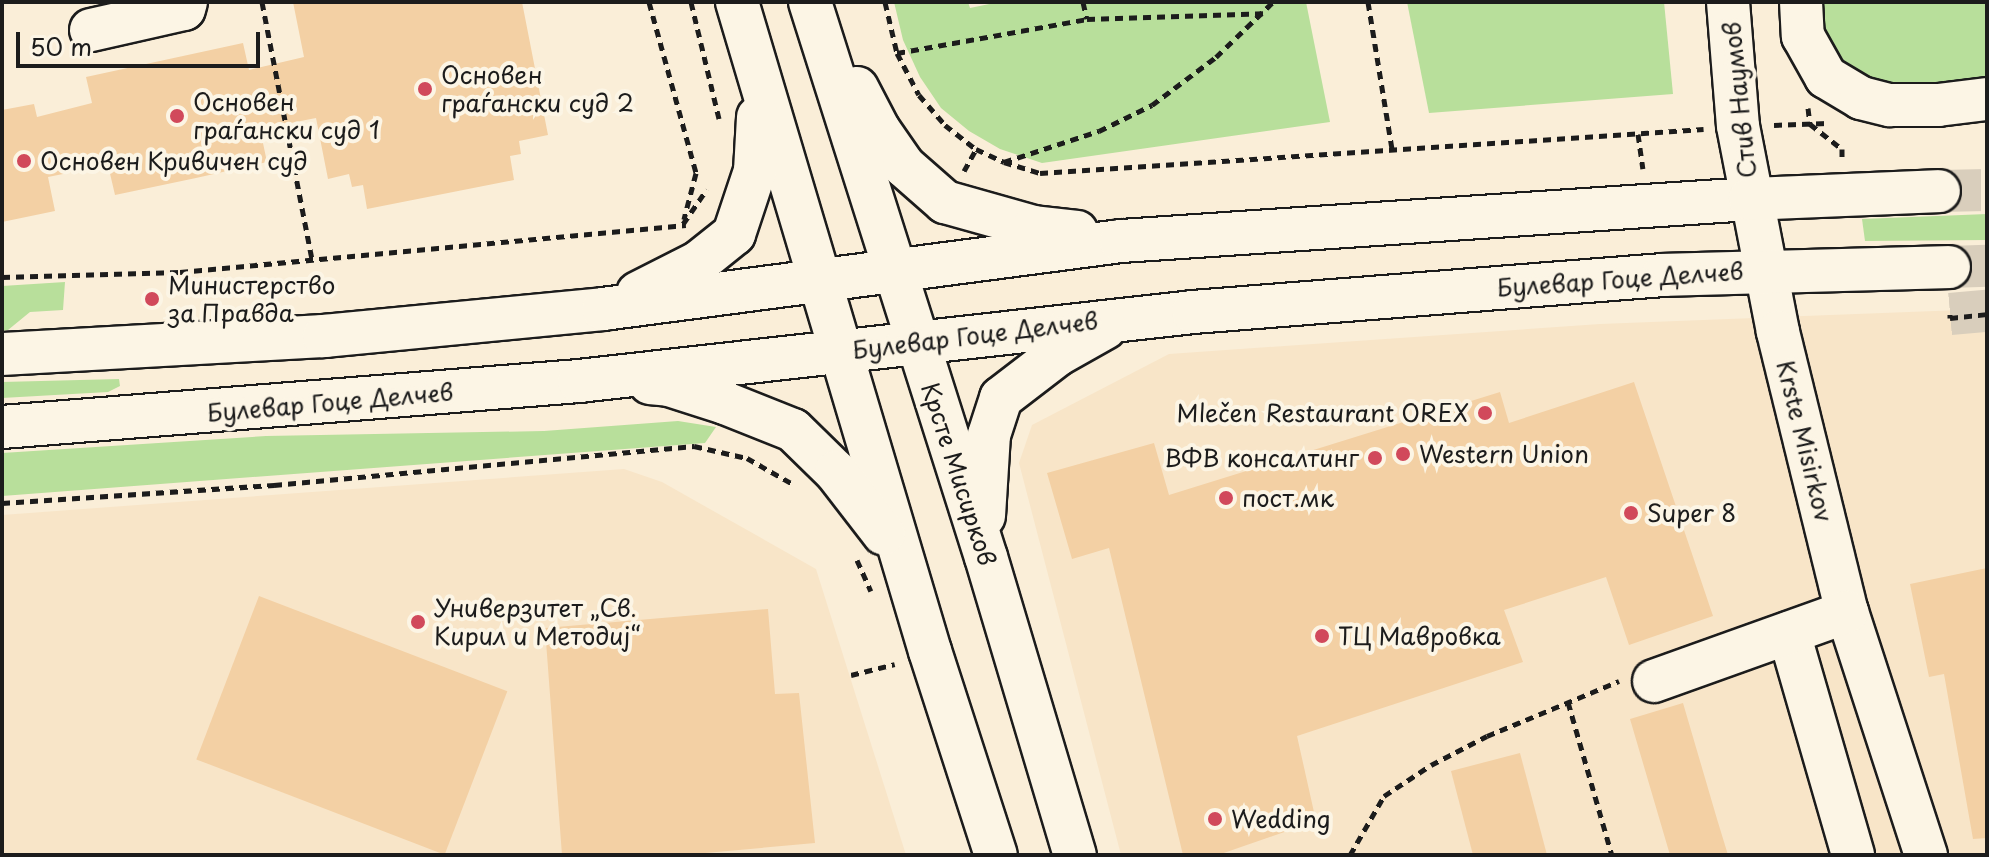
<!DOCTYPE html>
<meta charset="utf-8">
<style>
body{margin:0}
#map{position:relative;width:1989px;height:857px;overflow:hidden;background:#faeed8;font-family:"Playpen Sans",sans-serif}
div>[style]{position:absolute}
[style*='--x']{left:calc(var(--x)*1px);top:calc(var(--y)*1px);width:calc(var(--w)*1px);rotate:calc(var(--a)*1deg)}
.built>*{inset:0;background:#f8e5c8}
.green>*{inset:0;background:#b8df9b}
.building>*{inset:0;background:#f3d0a4;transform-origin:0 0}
.minor-tunnel>*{height:42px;margin-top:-21px;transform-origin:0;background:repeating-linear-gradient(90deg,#d9cebc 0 42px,transparent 0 63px)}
.path>*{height:5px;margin-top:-2.5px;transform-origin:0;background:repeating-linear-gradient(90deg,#1c1c1c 0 8px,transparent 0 14px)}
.roads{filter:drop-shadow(2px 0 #1c1c1c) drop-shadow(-2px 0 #1c1c1c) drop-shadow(0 2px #1c1c1c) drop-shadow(0 -2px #1c1c1c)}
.minor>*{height:42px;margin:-21px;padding:0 21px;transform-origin:21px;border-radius:21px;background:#fcf5e5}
.dots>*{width:22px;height:22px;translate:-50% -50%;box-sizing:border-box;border:4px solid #fcf5e5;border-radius:50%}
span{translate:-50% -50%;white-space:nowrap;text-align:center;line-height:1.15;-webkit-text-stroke:8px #fcf5e5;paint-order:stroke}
.poi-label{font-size:24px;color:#1c1c1c}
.left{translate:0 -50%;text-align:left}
.right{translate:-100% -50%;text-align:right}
.street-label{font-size:24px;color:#1c1c1c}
.frame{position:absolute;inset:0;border:4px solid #1c1c1c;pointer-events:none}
.scale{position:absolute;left:16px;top:32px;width:244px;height:36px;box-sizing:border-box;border:4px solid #1c1c1c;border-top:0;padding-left:10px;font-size:24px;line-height:28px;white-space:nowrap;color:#1c1c1c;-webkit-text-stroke:6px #fcf5e5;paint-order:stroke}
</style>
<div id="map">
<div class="built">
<i style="clip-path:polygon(1987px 309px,1987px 855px,1121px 855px,1019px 463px,1032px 425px,1169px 354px,1600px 324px)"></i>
<i style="clip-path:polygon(624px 469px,662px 482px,816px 569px,906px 855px,2px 855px,2px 515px)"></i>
</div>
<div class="green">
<i style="clip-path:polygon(894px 2px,968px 2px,970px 8px,999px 2px,1306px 2px,1330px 122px,1042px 163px,1000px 149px,969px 131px,941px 108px,920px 77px,903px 40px)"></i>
<i style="clip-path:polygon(1407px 2px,1664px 2px,1673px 94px,1429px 113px)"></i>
<i style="clip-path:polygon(1809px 2px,1987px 2px,1987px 83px,1858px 104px)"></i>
<i style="clip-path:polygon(1987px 214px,1987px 240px,1865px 241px,1862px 219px)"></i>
<i style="clip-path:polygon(65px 282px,63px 310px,30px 312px,8px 330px,2px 331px,2px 286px)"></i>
<i style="clip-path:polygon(119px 379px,120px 386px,108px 392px,2px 398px,2px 382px)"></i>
<i style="clip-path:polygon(678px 421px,716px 427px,705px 443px,2px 496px,2px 453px,266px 436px,544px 431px)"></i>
</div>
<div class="building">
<i style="clip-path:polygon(293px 2px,522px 2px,548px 135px,519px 141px,521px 154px,510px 156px,514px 180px,367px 209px,363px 185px,352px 187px,349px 174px,328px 179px,316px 118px,260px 129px,267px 162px,196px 178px,115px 195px,108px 165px,48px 177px,55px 211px,2px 222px,2px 110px,34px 104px,37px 117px,92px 103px,86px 77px,243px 43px,249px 70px,304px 57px)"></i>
<i style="clip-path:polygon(1634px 382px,1713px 616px,1629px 645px,1606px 577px,1504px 610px,1523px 662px,1297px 736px,1316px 821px,1218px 855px,1183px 855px,1109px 548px,1072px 559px,1047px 473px,1154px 443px,1169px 495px,1500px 392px,1509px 423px)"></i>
<i style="clip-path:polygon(1987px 568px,1987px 838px,1973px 839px,1944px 674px,1929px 677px,1910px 584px)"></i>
<i style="left:259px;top:596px;width:266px;height:175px;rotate:21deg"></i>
<i style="clip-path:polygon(768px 609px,775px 694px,799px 693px,815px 843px,683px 855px,562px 855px,545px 628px)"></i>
<i style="clip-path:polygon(1683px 703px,1717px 819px,1728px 855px,1670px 855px,1630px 719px)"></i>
<i style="clip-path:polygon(1520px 753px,1547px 855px,1473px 855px,1451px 771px)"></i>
</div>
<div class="minor-tunnel">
<i style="--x:1939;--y:191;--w:48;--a:-1.2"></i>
<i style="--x:1949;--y:267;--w:38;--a:-2"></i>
<i style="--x:1950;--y:314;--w:37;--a:-5"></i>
</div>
<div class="path">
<i style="--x:262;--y:2;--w:262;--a:79"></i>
<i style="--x:649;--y:2;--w:177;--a:74.6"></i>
<i style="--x:696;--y:173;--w:48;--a:104.6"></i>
<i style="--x:691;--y:2;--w:120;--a:76.5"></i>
<i style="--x:885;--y:2;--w:52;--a:76.8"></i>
<i style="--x:897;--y:53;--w:47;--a:62.4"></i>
<i style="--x:919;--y:95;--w:40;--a:49"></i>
<i style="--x:945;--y:125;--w:39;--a:38"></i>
<i style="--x:1083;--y:2;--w:17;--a:77"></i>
<i style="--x:1368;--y:2;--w:148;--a:80.7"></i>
<i style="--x:897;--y:53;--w:193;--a:-10.1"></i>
<i style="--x:1087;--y:19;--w:177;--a:-1.9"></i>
<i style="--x:1808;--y:108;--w:16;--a:83"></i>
<i style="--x:1810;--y:124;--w:41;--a:38"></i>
<i style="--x:1842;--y:149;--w:9;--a:90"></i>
<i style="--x:1774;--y:125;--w:54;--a:-2.1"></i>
<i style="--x:1638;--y:134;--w:35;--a:82"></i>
<i style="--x:1004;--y:162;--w:38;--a:17"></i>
<i style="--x:1040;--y:173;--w:665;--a:-3.79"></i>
<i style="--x:964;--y:171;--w:25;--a:-61"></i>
<i style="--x:976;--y:149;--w:31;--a:25"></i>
<i style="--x:1004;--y:162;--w:100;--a:-18.1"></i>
<i style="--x:1099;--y:131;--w:59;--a:-26.1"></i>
<i style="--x:1152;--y:105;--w:80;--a:-36.9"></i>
<i style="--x:1216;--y:57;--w:79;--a:-44"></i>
<i style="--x:683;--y:224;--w:42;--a:-55.6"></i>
<i style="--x:2;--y:277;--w:178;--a:-1.6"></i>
<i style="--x:180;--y:272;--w:508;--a:-5.31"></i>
<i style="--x:1950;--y:314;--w:4;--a:90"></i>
<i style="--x:1950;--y:318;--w:37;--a:-6"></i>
<i style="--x:2;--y:503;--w:273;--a:-3.8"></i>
<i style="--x:274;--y:485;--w:422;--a:-5.3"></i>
<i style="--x:694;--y:446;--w:54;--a:12.8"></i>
<i style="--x:747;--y:458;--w:51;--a:29.6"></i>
<i style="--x:857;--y:560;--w:34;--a:66"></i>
<i style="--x:851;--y:675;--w:45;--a:-14"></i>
<i style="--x:1568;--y:702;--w:159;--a:74"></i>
<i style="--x:1350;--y:855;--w:68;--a:-60"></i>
<i style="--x:1384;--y:796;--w:56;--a:-33.4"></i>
<i style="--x:1431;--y:765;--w:63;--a:-27.4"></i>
<i style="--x:1487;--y:736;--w:143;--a:-22.6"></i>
</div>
<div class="roads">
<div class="minor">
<i style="--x:737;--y:2;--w:677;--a:73.44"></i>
<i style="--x:930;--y:651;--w:214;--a:72.1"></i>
<i style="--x:810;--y:2;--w:582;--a:72.41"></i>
<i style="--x:986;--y:557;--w:311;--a:73.4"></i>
<i style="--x:1728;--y:2;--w:124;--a:85.4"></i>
<i style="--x:1738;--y:126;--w:210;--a:79"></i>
<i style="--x:1778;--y:332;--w:288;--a:76.2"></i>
<i style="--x:1847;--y:612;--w:256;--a:72"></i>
<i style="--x:1801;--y:2;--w:34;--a:87"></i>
<i style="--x:1803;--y:36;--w:47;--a:60.7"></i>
<i style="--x:1826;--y:77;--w:41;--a:31"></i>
<i style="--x:1861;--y:98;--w:30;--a:14"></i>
<i style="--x:1890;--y:105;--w:48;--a:0"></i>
<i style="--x:1938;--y:105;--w:49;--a:-7"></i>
<i style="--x:91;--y:30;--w:95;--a:-12.7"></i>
<i style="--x:184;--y:9;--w:7;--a:-74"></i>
<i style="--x:857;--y:88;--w:47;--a:62.4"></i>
<i style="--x:879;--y:130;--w:44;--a:55.2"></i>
<i style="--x:904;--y:166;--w:55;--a:41.3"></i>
<i style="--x:945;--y:202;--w:92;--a:15.7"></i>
<i style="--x:1034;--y:227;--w:43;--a:6.6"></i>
<i style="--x:638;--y:293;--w:68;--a:-26.9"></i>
<i style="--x:699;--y:262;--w:45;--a:-38.7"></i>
<i style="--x:734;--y:234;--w:66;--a:-71.6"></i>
<i style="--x:755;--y:171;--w:54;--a:-86.8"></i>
<i style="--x:2;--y:354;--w:323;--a:-3.2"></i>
<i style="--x:324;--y:336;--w:280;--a:-5.5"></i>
<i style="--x:603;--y:309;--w:522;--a:-7.48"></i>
<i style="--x:1121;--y:241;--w:630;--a:-3.82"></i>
<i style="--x:1750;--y:199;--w:189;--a:-2.4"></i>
<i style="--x:650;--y:383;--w:19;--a:6"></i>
<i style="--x:669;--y:385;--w:59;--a:17.8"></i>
<i style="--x:725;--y:403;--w:73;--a:21.7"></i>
<i style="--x:793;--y:430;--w:60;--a:44.3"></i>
<i style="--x:836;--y:472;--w:78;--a:52.3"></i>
<i style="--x:2;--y:427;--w:579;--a:-4.56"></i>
<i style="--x:579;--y:381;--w:618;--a:-6.41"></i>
<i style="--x:1193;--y:312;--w:471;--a:-4.5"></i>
<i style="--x:1663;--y:275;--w:286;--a:-1.6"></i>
<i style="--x:984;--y:516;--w:81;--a:-86.5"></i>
<i style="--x:989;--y:435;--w:39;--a:-72"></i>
<i style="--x:1001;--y:398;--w:71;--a:-37.5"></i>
<i style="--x:1057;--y:355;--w:55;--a:-29.4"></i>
<i style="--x:1789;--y:633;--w:231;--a:73.9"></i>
<i style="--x:1654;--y:681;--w:205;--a:-19.7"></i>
</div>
</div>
<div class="dots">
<i style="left:425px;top:89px;background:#d1495b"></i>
<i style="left:177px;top:116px;background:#d1495b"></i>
<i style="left:24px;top:161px;background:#d1495b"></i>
<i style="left:152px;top:299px;background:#d1495b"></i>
<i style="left:1485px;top:413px;background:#d1495b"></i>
<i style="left:1403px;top:454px;background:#d1495b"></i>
<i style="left:1375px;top:458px;background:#d1495b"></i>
<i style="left:1226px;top:498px;background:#d1495b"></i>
<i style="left:1631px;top:513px;background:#d1495b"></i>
<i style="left:418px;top:622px;background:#d1495b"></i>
<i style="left:1322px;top:636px;background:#d1495b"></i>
<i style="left:1215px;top:819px;background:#d1495b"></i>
</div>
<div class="poi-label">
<span class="left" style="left:441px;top:89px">Основен<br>граѓански суд 2</span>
<span class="left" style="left:193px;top:116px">Основен<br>граѓански суд 1</span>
<span class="left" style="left:40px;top:161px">Основен Кривичен суд</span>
<span class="left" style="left:168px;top:299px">Министерство<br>за Правда</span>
<span class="right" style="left:1469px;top:413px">Mlečen Restaurant OREX</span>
<span class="left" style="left:1419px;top:454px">Western Union</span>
<span class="right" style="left:1359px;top:458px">ВФВ консалтинг</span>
<span class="left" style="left:1242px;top:498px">пост.мк</span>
<span class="left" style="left:1647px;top:513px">Super 8</span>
<span class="left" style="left:434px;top:622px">Универзитет „Св.<br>Кирил и Методиј“</span>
<span class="left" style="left:1338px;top:636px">ТЦ Мавровка</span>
<span class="left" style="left:1231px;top:819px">Wedding</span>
</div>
<div class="street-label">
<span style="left:1739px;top:100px;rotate:-96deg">Стив Наумов</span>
<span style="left:1620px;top:279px;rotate:-4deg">Булевар Гоце Делчев</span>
<span style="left:975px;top:335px;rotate:-7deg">Булевар Гоце Делчев</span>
<span style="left:330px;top:402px;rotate:-5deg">Булевар Гоце Делчев</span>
<span style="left:1805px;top:441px;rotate:76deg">Krste Misirkov</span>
<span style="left:959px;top:474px;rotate:72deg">Крсте Мисирков</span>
</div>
<div class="frame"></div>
<div class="scale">50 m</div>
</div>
